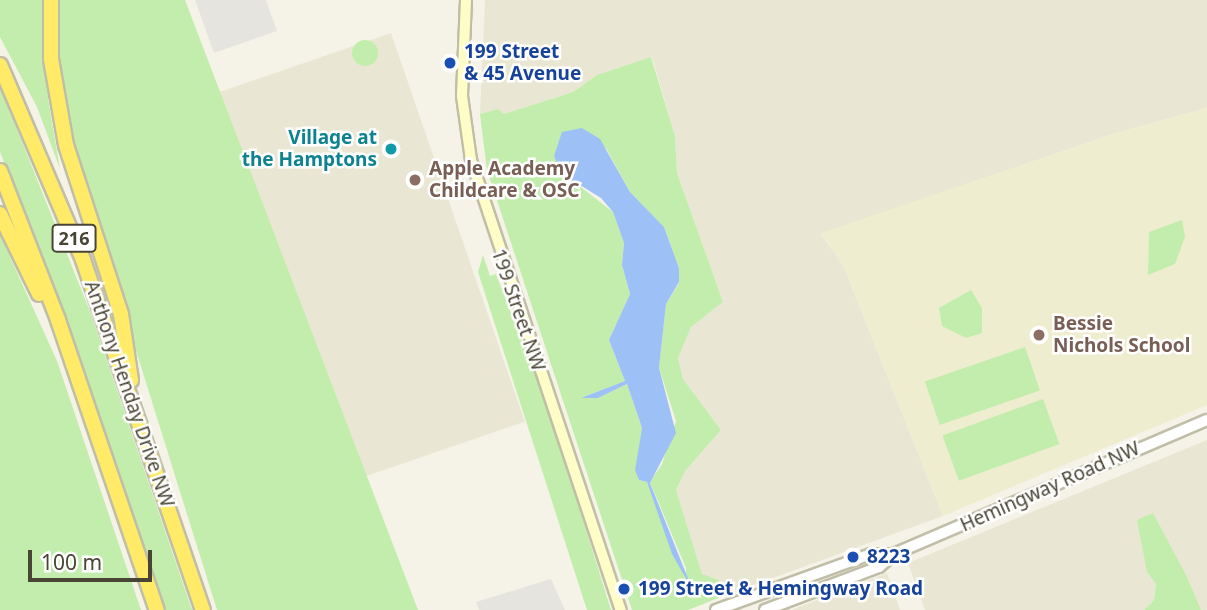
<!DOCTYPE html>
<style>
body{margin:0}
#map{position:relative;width:1207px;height:610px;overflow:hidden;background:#f5f3e7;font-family:"Noto Sans",sans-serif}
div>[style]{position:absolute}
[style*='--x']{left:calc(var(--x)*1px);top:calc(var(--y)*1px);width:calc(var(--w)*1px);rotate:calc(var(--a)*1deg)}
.residential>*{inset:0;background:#e9e7d4;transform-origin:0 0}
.education>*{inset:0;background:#efedcf}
.green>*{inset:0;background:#c2edac;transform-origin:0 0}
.round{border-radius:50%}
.parking>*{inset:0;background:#e6e4df}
.water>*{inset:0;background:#9dc1f7}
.roads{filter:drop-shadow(2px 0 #c1bea8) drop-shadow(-2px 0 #c1bea8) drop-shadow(0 2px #c1bea8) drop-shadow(0 -2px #c1bea8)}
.tertiary>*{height:10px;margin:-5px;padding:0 5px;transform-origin:5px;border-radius:5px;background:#fff}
.secondary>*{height:10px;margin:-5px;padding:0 5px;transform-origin:5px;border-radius:5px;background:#fffdc7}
.motorway>*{height:14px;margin:-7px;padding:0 7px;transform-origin:7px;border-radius:7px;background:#ffeb68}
.dots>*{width:19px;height:19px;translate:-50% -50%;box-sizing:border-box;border:4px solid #fff;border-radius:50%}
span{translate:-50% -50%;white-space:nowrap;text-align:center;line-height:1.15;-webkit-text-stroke:5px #fff;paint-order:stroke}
.shield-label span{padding:2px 5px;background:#fff;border:2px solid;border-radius:5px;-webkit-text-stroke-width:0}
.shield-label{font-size:18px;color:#494535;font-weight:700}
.transit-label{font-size:19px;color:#164399;font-weight:700}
.left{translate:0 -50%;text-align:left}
.culture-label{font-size:19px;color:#0d838f;font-weight:700}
.right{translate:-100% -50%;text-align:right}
.education-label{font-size:19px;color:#785e54;font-weight:700}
.street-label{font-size:19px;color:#494535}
.scale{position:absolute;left:28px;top:550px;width:124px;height:32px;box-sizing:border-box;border:4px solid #494535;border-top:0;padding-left:9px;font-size:21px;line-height:24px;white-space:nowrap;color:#494535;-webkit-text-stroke:5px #fff;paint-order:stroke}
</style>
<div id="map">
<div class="residential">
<i style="clip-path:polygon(485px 0,1207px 0,1207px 108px,1116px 133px,821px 234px,843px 265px,943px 516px,726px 595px,719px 580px,702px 574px,676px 490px,685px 471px,721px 430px,683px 379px,678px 358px,691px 327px,723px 302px,677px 173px,675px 136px,652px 57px,597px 75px,573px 92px,504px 114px,498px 109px,480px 114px)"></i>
<i style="left:391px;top:33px;width:411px;height:182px;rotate:71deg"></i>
<i style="clip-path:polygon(1207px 440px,1207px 610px,1201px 610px,1153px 514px,1147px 572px,1156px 583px,1154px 600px,1144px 610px,925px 610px,908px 563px)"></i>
<i style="clip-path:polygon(887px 573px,900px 610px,791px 610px)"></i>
</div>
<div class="education">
<i style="clip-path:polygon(1207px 108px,1207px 405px,943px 516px,843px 265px,821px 233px,1116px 133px)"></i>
</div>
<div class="green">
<i style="clip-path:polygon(0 0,43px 0,48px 99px,60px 169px,37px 107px,0 37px)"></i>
<i style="clip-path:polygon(58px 0,185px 0,418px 610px,217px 610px,74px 152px,58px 66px)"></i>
<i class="round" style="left:352px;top:40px;width:26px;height:26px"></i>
<i style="clip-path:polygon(evenodd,651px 57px,675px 136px,677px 173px,723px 302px,691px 327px,678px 358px,683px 379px,721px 430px,685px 471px,676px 490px,702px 574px,719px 580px,726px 595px,688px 610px,632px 610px,487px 170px,480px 114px,498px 109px,504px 114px,573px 92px,597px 75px,651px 57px,606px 148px,630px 192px,664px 227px,679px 268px,679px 283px,666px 304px,659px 368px,676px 421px,662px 464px,650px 482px,686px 568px,686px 580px,647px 482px,639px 480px,636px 470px,642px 428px,627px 384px,598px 398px,581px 398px,625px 381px,609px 340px,630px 294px,622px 265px,624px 243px,613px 212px,578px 185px,606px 148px)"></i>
<i style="clip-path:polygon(0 87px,91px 314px,192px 610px,165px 610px,66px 318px,0 152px)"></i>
<i style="clip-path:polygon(1182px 220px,1185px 237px,1175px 264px,1148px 275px,1149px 232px)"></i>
<i style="clip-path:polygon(0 235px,57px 361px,141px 610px,0 610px)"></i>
<i style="clip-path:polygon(483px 255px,490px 276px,496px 274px,550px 414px,611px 610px,587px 610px,478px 272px)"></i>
<i style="clip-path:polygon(971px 290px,982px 308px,982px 333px,966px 338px,942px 326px,939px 308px)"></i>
<i style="left:1025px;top:347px;width:46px;height:106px;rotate:71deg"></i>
<i style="left:1043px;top:399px;width:48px;height:107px;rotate:70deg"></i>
<i style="clip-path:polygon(1153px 513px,1186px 575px,1201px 610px,1144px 610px,1154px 600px,1156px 584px,1147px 572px,1137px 520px)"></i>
</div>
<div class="parking">
<i style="clip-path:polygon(195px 0,266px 0,277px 31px,214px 53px)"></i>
<i style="clip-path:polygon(551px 579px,565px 610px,479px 610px,476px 602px)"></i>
</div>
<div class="water">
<i style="clip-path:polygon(582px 128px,600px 139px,630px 192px,664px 227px,679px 268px,679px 282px,666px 304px,659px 368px,676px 433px,650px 483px,693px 591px,672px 554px,647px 482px,639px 480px,635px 470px,642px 428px,627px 384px,598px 398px,581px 398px,625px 381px,609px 340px,630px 294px,622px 265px,624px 243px,613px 212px,601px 198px,562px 174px,554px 156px,562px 132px)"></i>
</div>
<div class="roads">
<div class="tertiary">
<i style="--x:716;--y:610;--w:165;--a:-19.9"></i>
<i style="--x:871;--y:554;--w:23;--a:0"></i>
<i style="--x:765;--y:610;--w:122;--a:-20.7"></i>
<i style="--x:879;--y:567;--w:20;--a:-41"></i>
<i style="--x:894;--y:554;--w:340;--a:-23.2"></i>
</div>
<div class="secondary">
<i style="--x:466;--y:0;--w:96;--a:92.4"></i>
<i style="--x:462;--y:96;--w:65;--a:82"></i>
<i style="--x:471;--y:160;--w:474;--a:71.6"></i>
</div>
<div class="motorway">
<i style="--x:51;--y:0;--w:59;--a:90"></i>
<i style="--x:51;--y:59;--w:87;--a:80.1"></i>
<i style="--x:66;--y:145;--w:178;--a:72"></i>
<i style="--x:121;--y:314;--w:67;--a:81.4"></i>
<i style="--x:0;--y:65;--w:212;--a:66.9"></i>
<i style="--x:83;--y:260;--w:370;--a:71.1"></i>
<i style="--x:0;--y:171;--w:160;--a:68.7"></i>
<i style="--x:58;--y:320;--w:306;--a:71.2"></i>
<i style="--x:0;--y:214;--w:89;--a:64"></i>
</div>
</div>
<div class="dots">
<i style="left:450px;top:63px;background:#1a4fb4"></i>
<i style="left:391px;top:149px;background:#0f9aa8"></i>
<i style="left:415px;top:180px;background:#8d6e63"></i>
<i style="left:1039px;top:335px;background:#8d6e63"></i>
<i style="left:853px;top:557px;background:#1a4fb4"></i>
<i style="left:624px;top:589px;background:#1a4fb4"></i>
</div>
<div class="shield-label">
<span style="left:74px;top:238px">216</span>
</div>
<div class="transit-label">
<span class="left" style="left:464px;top:63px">199 Street<br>&amp; 45 Avenue</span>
<span class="left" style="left:867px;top:557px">8223</span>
<span class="left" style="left:638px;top:589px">199 Street &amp; Hemingway Road</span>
</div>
<div class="culture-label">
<span class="right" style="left:377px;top:149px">Village at<br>the Hamptons</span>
</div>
<div class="education-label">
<span class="left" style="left:429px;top:180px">Apple Academy<br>Childcare &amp; OSC</span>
<span class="left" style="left:1053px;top:335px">Bessie<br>Nichols School</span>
</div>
<div class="street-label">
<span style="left:518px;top:310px;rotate:71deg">199 Street NW</span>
<span style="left:129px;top:394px;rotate:71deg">Anthony Henday Drive NW</span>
<span style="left:1050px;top:487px;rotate:-24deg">Hemingway Road NW</span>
</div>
<div class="scale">100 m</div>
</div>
